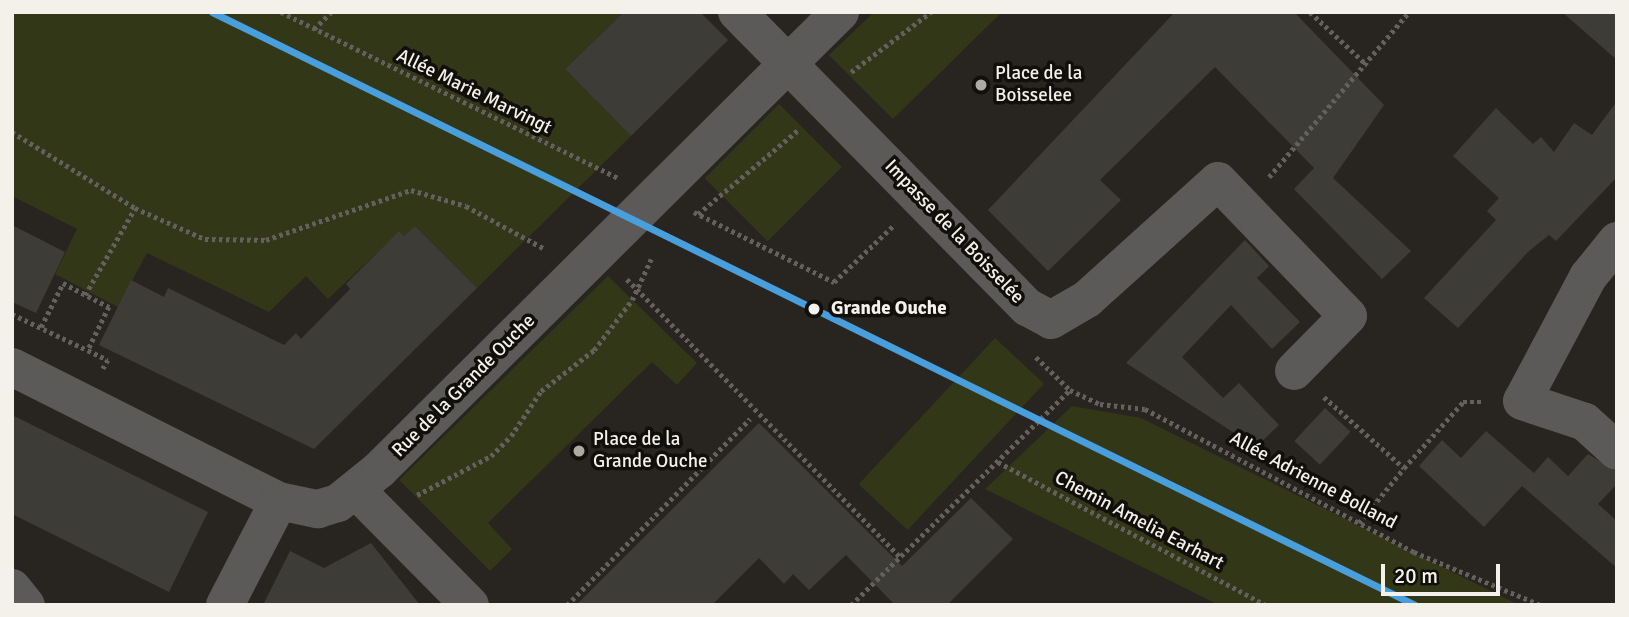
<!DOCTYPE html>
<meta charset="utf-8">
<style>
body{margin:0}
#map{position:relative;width:1629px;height:617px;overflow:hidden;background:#282520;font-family:Signika,sans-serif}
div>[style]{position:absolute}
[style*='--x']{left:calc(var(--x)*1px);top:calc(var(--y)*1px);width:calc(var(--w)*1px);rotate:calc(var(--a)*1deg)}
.green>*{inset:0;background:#323717;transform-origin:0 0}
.building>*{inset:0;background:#3e3c36;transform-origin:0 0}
.path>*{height:4.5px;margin-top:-2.25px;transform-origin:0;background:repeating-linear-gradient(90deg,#63605e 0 3.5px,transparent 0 7px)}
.street>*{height:38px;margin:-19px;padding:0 19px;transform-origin:19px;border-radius:19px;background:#5b5a58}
.tram-1>*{height:7px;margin:-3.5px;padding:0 3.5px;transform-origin:3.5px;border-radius:3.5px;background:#499edc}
.dots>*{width:19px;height:19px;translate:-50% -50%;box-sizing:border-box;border:4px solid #110f0b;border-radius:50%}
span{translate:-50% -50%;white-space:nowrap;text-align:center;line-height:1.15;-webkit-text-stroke:7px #110f0b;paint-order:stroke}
.poi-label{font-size:19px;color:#f4f0ea}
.left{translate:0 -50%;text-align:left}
.street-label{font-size:19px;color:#f4f0ea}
.stop-label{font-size:19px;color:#f4f0ea;font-weight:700}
.frame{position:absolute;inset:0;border:14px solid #f4f0ea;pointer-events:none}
.scale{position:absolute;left:1381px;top:564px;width:119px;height:32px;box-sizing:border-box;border:4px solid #f4f0ea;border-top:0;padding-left:9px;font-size:21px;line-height:24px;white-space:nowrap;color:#f4f0ea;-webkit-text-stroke:5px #110f0b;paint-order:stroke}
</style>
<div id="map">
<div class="green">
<i style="clip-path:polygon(12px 12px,624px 12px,565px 69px,631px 136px,477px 288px,415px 226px,404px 236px,399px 232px,328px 299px,306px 276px,269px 312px,147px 253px,118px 307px,55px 274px,77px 229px,12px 196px)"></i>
<i style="clip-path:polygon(874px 12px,1002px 12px,893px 119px,829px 55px)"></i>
<i style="left:779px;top:104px;width:89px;height:105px;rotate:45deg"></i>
<i style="clip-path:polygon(608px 276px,697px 363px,677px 385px,652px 362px,488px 523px,512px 549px,490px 571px,399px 480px)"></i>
<i style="left:995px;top:338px;width:67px;height:200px;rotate:43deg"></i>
<i style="clip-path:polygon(1072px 406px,1141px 418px,1519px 605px,1219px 605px,985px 489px)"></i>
</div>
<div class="building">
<i style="clip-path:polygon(624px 12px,700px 12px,728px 40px,631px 136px,565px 69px)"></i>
<i style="clip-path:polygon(1175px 12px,1294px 12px,1384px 105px,1333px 178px,1411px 251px,1382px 279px,1294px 189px,1314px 168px,1215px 67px,1100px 180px,1121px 200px,1048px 271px,988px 210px)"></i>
<i style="clip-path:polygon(1562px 12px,1617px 12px,1617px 60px)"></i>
<i style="clip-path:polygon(1617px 101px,1617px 177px,1556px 241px,1549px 235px,1529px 251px,1458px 328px,1424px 298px,1496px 220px,1487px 211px,1499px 198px,1453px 156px,1496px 108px,1533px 144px,1541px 137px,1554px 152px,1574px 123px,1592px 135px)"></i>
<i style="clip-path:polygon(12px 225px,65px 252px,36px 313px,12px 302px)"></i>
<i style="clip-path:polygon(415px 226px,477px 288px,314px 449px,99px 345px,131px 280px,164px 297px,168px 288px,284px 345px,296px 333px,301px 339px,350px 289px,346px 284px,399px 231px,404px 236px)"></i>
<i style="clip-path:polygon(1245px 240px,1269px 266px,1257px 278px,1300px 322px,1272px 349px,1231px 305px,1182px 357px,1223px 398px,1239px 383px,1279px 425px,1256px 447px,1126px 363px)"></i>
<i style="left:1325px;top:408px;width:35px;height:45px;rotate:43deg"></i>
<i style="clip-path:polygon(12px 415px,208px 512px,169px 592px,12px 514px)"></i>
<i style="clip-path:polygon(759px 423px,902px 566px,971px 498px,1013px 539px,947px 605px,895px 605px,846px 555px,809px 590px,793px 574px,784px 584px,759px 558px,712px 605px,576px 605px)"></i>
<i style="clip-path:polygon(1486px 431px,1534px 473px,1548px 457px,1568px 476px,1588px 454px,1617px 472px,1617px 484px,1598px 504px,1617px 521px,1617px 568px,1522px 486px,1484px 527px,1419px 466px,1442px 440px,1461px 458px)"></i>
<i style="clip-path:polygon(371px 543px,420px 605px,263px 605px,290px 551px,324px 568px)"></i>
</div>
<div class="path">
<i style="--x:281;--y:12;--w:377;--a:26.2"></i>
<i style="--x:1310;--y:12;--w:78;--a:42.9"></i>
<i style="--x:314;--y:29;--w:24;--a:-45"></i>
<i style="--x:851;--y:72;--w:100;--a:-36.9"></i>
<i style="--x:12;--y:132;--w:145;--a:31.7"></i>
<i style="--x:135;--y:208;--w:77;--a:23.9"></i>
<i style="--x:205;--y:239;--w:61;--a:0.9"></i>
<i style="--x:266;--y:240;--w:153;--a:-19"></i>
<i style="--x:411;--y:190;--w:57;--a:16.2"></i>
<i style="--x:466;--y:206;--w:90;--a:28.6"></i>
<i style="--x:1269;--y:177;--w:216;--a:-49.7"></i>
<i style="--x:694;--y:212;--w:157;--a:26.6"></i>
<i style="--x:834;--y:282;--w:83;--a:-43.5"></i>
<i style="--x:698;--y:214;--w:131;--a:-40"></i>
<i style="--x:627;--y:279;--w:390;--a:45.5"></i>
<i style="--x:85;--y:295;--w:100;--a:-60.1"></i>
<i style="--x:12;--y:314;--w:106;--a:25.6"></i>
<i style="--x:108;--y:360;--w:10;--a:119"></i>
<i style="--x:41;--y:327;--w:49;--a:-63.4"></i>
<i style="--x:63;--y:283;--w:52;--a:27.6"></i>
<i style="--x:109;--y:307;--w:48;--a:116"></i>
<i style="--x:1036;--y:357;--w:47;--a:44.1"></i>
<i style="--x:1070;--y:390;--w:33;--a:25"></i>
<i style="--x:1100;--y:404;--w:45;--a:6.3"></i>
<i style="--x:1145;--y:409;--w:305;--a:28"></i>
<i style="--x:1414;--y:552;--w:138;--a:22.7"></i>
<i style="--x:1324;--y:397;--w:107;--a:41.6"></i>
<i style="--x:1404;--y:468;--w:89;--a:-48.2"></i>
<i style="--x:1463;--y:402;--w:20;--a:0"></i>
<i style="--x:998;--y:462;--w:304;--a:28.1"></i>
<i style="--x:417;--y:495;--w:84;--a:-27.8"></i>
<i style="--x:491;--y:456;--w:28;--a:-45"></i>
<i style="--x:511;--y:436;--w:54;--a:-56.3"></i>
<i style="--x:541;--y:391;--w:67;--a:-37.7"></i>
<i style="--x:594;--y:350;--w:63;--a:-52.8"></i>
<i style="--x:632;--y:300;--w:45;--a:-65.1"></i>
<i style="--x:1359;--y:523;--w:71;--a:-50.7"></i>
<i style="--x:567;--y:605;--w:261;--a:-45.5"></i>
<i style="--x:851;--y:605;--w:307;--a:-44.5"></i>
</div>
<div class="street">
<i style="--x:737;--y:12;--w:414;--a:45.5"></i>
<i style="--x:1027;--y:307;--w:27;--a:28"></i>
<i style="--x:1051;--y:320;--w:42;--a:-30.3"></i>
<i style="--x:1087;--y:299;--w:176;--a:-42"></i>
<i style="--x:1218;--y:181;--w:187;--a:46.1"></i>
<i style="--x:1348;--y:316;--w:77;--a:134.5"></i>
<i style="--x:1617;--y:241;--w:46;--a:128.9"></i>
<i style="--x:1588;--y:277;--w:140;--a:118"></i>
<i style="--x:1522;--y:401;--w:66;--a:18.4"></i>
<i style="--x:1585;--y:422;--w:43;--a:42.2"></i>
<i style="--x:12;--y:367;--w:299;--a:26.7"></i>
<i style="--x:279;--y:501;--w:40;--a:12"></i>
<i style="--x:318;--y:509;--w:21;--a:-17"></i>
<i style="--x:338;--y:503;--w:53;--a:-38.8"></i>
<i style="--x:379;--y:470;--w:650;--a:-44.81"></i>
<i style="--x:356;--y:490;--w:162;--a:45.3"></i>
<i style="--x:12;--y:588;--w:22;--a:51"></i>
<i style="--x:225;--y:605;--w:117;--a:-62.6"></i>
</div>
<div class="tram-1">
<i style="--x:212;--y:12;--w:1341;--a:26.24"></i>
</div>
<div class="dots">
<i style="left:981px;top:85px;background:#ada9a3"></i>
<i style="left:814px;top:309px;background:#f4f0ea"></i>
<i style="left:579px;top:451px;background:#ada9a3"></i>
</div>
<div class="poi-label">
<span class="left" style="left:995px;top:85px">Place de la<br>Boisselee</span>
<span class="left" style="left:593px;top:451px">Place de la<br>Grande Ouche</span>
</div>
<div class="street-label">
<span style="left:474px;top:92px;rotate:26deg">Allée Marie Marvingt</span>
<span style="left:954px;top:232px;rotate:46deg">Impasse de la Boisselée</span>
<span style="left:464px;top:386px;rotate:-45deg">Rue de la Grande Ouche</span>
<span style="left:1313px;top:481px;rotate:28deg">Allée Adrienne Bolland</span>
<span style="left:1139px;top:521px;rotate:28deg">Chemin Amelia Earhart</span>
</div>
<div class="stop-label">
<span class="left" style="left:831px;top:309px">Grande Ouche</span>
</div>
<div class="frame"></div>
<div class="scale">20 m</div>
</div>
